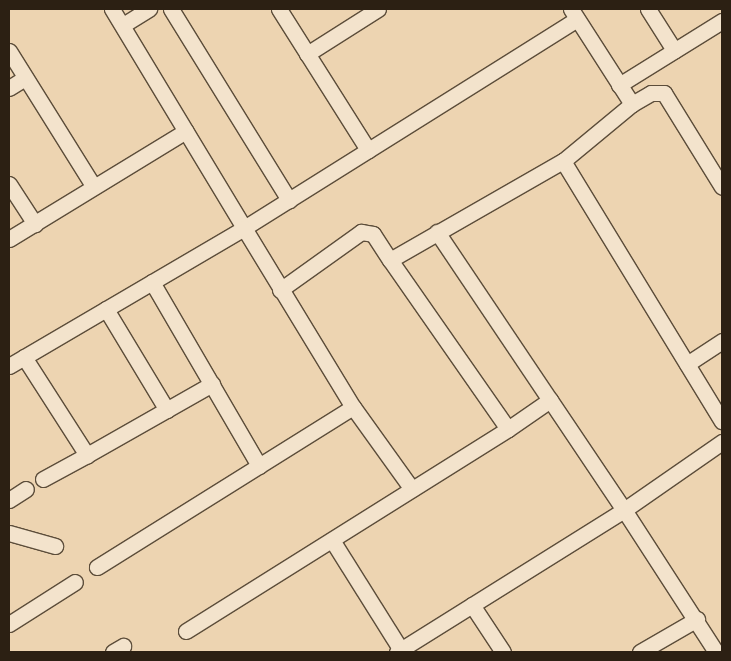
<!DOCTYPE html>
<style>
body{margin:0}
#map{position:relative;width:731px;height:661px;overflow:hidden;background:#edd4b1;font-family:"IM FELL DW Pica",serif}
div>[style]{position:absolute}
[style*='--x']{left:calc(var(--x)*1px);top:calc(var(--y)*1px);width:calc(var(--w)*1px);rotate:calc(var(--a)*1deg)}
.roads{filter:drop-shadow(1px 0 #5c4d3a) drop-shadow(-1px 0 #5c4d3a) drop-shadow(0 1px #5c4d3a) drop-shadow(0 -1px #5c4d3a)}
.minor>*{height:15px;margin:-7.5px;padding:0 7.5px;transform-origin:7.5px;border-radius:7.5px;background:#f3e3cc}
span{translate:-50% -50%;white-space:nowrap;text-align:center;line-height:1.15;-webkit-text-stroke:5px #f3e3cc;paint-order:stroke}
.frame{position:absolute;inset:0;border:10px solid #2c2013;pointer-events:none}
</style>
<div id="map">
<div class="roads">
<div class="minor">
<i style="--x:112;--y:9;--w:256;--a:58.9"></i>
<i style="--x:244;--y:228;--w:393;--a:-32.1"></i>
<i style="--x:171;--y:9;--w:225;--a:58.3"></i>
<i style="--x:279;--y:9;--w:167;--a:57.7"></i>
<i style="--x:571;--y:9;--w:113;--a:57.3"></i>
<i style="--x:632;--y:104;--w:89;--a:140.4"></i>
<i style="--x:563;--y:161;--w:305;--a:58.6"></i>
<i style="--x:648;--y:9;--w:49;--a:57.6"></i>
<i style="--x:123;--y:25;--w:31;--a:-32"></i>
<i style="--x:9;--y:51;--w:160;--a:58"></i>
<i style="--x:307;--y:54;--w:84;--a:-32.4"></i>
<i style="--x:619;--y:85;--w:121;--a:-31.9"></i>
<i style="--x:9;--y:88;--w:19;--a:-32"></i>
<i style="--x:632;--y:104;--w:22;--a:-30"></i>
<i style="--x:651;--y:93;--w:13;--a:0"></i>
<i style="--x:664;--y:93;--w:110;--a:58.3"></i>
<i style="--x:9;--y:184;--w:48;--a:57"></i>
<i style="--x:437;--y:232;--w:202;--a:56.1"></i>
<i style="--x:9;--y:239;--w:207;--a:-31.4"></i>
<i style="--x:152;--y:282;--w:213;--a:59.8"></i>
<i style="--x:280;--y:290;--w:100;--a:-35.6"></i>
<i style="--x:361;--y:232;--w:12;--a:9"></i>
<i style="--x:373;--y:234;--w:31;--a:57"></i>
<i style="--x:106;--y:309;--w:118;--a:58.9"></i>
<i style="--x:24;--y:357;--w:117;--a:57.3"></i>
<i style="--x:87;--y:455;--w:144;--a:-29.6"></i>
<i style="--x:687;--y:364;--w:42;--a:-33.3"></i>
<i style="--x:9;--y:366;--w:273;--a:-30.4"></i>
<i style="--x:244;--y:228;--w:210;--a:58.7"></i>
<i style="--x:353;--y:407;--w:302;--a:148"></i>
<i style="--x:353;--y:407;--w:101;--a:54.3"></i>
<i style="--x:43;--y:479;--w:50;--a:-28.6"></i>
<i style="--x:9;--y:500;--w:20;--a:-33"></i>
<i style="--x:9;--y:533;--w:48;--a:15.8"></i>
<i style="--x:332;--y:540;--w:130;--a:57.9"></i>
<i style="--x:472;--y:605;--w:56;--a:56.6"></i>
<i style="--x:9;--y:624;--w:78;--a:-32.5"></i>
<i style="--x:186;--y:631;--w:380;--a:-32.1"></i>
<i style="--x:113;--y:652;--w:12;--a:-31"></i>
<i style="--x:397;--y:652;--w:268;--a:-32"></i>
<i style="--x:624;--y:510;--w:133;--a:-123.9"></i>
<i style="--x:550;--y:400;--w:51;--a:145.4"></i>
<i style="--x:508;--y:429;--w:206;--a:-124.9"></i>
<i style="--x:390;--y:260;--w:199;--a:-29.8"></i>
<i style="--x:640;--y:652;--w:66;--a:-30.1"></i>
<i style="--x:716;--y:652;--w:169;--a:-122.9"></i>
<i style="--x:624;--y:510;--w:119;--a:-34.8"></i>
</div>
</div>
<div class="frame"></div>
</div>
